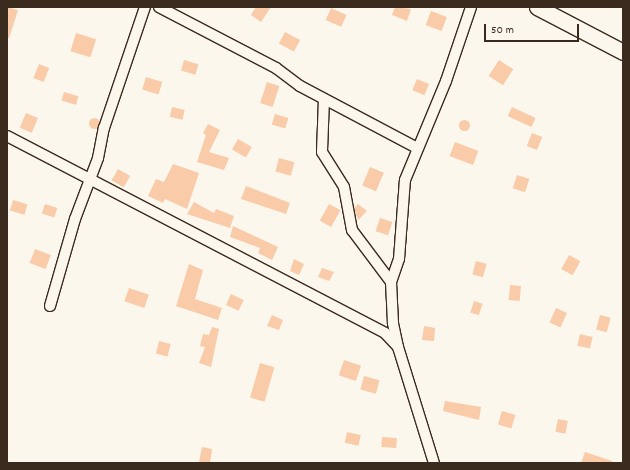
<!DOCTYPE html>
<style>
body{margin:0}
#map{position:relative;width:630px;height:470px;overflow:hidden;background:#fbf7ec;font-family:Dekko,sans-serif}
div>[style]{position:absolute}
[style*='--x']{left:calc(var(--x)*1px);top:calc(var(--y)*1px);width:calc(var(--w)*1px);rotate:calc(var(--a)*1deg)}
.building>*{inset:0;background:#f9cba8;transform-origin:0 0}
.round{border-radius:50%}
.roads{filter:drop-shadow(1px 0 #3b2a1e) drop-shadow(-1px 0 #3b2a1e) drop-shadow(0 1px #3b2a1e) drop-shadow(0 -1px #3b2a1e)}
.street>*{height:10px;margin:-5px;padding:0 5px;transform-origin:5px;border-radius:5px;background:#fbf7ec}
.secondary>*{height:15px;margin:-7.5px;padding:0 7.5px;transform-origin:7.5px;border-radius:7.5px;background:#fbf7ec}
span{translate:-50% -50%;white-space:nowrap;text-align:center;line-height:1.15;-webkit-text-stroke:3px #fbf7ec;paint-order:stroke}
.frame{position:absolute;inset:0;border:8px solid #3b2a1e;pointer-events:none}
.scale{position:absolute;left:484px;top:24px;width:95px;height:18px;box-sizing:border-box;border:2px solid #3b2a1e;border-top:0;padding-left:5px;font-size:12px;line-height:14px;white-space:nowrap;color:#3b2a1e;-webkit-text-stroke:3px #fbf7ec;paint-order:stroke}
</style>
<div id="map">
<div class="building">
<i style="clip-path:polygon(7px 7px,18px 10px,9px 38px,7px 38px)"></i>
<i style="clip-path:polygon(256px 7px,271px 7px,261px 22px,251px 15px)"></i>
<i style="clip-path:polygon(395px 7px,411px 9px,407px 21px,392px 15px)"></i>
<i style="left:331px;top:8px;width:17px;height:13px;rotate:24deg"></i>
<i style="left:431px;top:11px;width:17px;height:15px;rotate:21deg"></i>
<i style="left:285px;top:32px;width:17px;height:13px;rotate:28deg"></i>
<i style="left:76px;top:33px;width:21px;height:19px;rotate:17deg"></i>
<i style="left:184px;top:60px;width:15px;height:11px;rotate:16deg"></i>
<i style="left:499px;top:60px;width:17px;height:19px;rotate:33deg"></i>
<i style="left:39px;top:64px;width:11px;height:15px;rotate:22deg"></i>
<i style="left:146px;top:77px;width:17px;height:13px;rotate:17deg"></i>
<i style="left:417px;top:79px;width:13px;height:12px;rotate:23deg"></i>
<i style="left:267px;top:82px;width:13px;height:22px;rotate:18deg"></i>
<i style="left:64px;top:92px;width:15px;height:9px;rotate:16deg"></i>
<i style="left:172px;top:107px;width:13px;height:10px;rotate:13deg"></i>
<i style="left:512px;top:107px;width:26px;height:10px;rotate:25deg"></i>
<i style="left:26px;top:113px;width:13px;height:16px;rotate:23deg"></i>
<i style="left:275px;top:114px;width:14px;height:11px;rotate:17deg"></i>
<i class="round" style="left:88.5px;top:117.5px;width:11px;height:11px"></i>
<i class="round" style="left:458.5px;top:119.5px;width:11px;height:11px"></i>
<i style="clip-path:polygon(208px 124px,220px 130px,209px 152px,229px 158px,224px 170px,197px 162px,206px 135px,203px 133px)"></i>
<i style="left:532px;top:133px;width:11px;height:14px;rotate:22deg"></i>
<i style="left:238px;top:139px;width:16px;height:12px;rotate:30deg"></i>
<i style="left:455px;top:142px;width:25px;height:15px;rotate:21deg"></i>
<i style="left:279px;top:158px;width:16px;height:14px;rotate:15deg"></i>
<i style="clip-path:polygon(173px 164px,199px 173px,187px 209px,165px 199px,163px 203px,148px 196px,156px 179px,164px 182px)"></i>
<i style="left:370px;top:167px;width:15px;height:20px;rotate:23deg"></i>
<i style="left:118px;top:169px;width:14px;height:13px;rotate:30deg"></i>
<i style="left:517px;top:175px;width:13px;height:14px;rotate:18deg"></i>
<i style="clip-path:polygon(246px 186px,290px 203px,286px 214px,241px 199px)"></i>
<i style="left:13px;top:200px;width:15px;height:11px;rotate:16deg"></i>
<i style="clip-path:polygon(194px 202px,214px 213px,216px 209px,234px 216px,230px 228px,187px 214px)"></i>
<i style="left:45px;top:204px;width:13px;height:10px;rotate:18deg"></i>
<i style="left:329px;top:204px;width:13px;height:19px;rotate:29deg"></i>
<i style="clip-path:polygon(358px 204px,367px 211px,358px 220px,354px 208px)"></i>
<i style="left:380px;top:218px;width:13px;height:14px;rotate:18deg"></i>
<i style="clip-path:polygon(233px 226px,278px 247px,272px 260px,258px 253px,260px 248px,230px 237px)"></i>
<i style="left:35px;top:249px;width:17px;height:15px;rotate:21deg"></i>
<i style="left:569px;top:255px;width:13px;height:16px;rotate:29deg"></i>
<i style="clip-path:polygon(294px 259px,304px 264px,299px 275px,290px 271px)"></i>
<i style="left:476px;top:261px;width:11px;height:14px;rotate:15deg"></i>
<i style="clip-path:polygon(189px 264px,203px 270px,195px 299px,222px 308px,218px 320px,176px 306px)"></i>
<i style="clip-path:polygon(322px 268px,334px 272px,329px 281px,318px 277px)"></i>
<i style="left:510px;top:285px;width:11px;height:15px;rotate:5deg"></i>
<i style="left:129px;top:288px;width:21px;height:14px;rotate:19deg"></i>
<i style="left:231px;top:294px;width:14px;height:12px;rotate:25deg"></i>
<i style="left:474px;top:301px;width:9px;height:12px;rotate:18deg"></i>
<i style="left:556px;top:308px;width:12px;height:16px;rotate:24deg"></i>
<i style="clip-path:polygon(272px 315px,283px 320px,279px 330px,267px 326px)"></i>
<i style="left:600px;top:315px;width:11px;height:15px;rotate:15deg"></i>
<i style="clip-path:polygon(424px 326px,435px 328px,434px 341px,422px 340px)"></i>
<i style="clip-path:polygon(212px 327px,219px 329px,211px 367px,199px 363px,205px 347px,200px 346px,203px 334px,209px 335px)"></i>
<i style="left:580px;top:334px;width:13px;height:12px;rotate:13deg"></i>
<i style="left:159px;top:341px;width:12px;height:13px;rotate:14deg"></i>
<i style="left:344px;top:360px;width:18px;height:16px;rotate:19deg"></i>
<i style="left:260px;top:363px;width:15px;height:36px;rotate:16deg"></i>
<i style="left:364px;top:376px;width:16px;height:14px;rotate:15deg"></i>
<i style="clip-path:polygon(445px 401px,481px 407px,479px 420px,443px 411px)"></i>
<i style="left:502px;top:411px;width:14px;height:14px;rotate:17deg"></i>
<i style="left:558px;top:419px;width:10px;height:13px;rotate:11deg"></i>
<i style="left:347px;top:432px;width:14px;height:11px;rotate:12deg"></i>
<i style="left:382px;top:437px;width:15px;height:10px;rotate:4deg"></i>
<i style="clip-path:polygon(202px 447px,212px 449px,210px 463px,199px 462px)"></i>
<i style="clip-path:polygon(585px 452px,612px 461px,612px 463px,581px 463px)"></i>
</div>
<div class="roads">
<div class="street">
<i style="--x:159;--y:7;--w:132;--a:27.5"></i>
<i style="--x:276;--y:68;--w:30;--a:37"></i>
<i style="--x:300;--y:86;--w:132;--a:27.9"></i>
<i style="--x:324;--y:99;--w:53;--a:92.2"></i>
<i style="--x:322;--y:152;--w:41;--a:57.8"></i>
<i style="--x:344;--y:187;--w:44;--a:79.5"></i>
<i style="--x:352;--y:230;--w:65;--a:53.1"></i>
<i style="--x:7;--y:136;--w:426;--a:27.5"></i>
<i style="--x:385;--y:333;--w:19;--a:47"></i>
<i style="--x:398;--y:347;--w:121;--a:72.8"></i>
<i style="--x:50;--y:306;--w:91;--a:-74"></i>
<i style="--x:75;--y:219;--w:65;--a:-69.3"></i>
<i style="--x:98;--y:158;--w:31;--a:-79"></i>
<i style="--x:104;--y:128;--w:128;--a:-71.3"></i>
<i style="--x:398;--y:347;--w:25;--a:-102"></i>
<i style="--x:393;--y:323;--w:41;--a:-92.8"></i>
<i style="--x:391;--y:282;--w:24;--a:-71"></i>
<i style="--x:399;--y:259;--w:79;--a:-85.7"></i>
<i style="--x:405;--y:180;--w:107;--a:-67.5"></i>
<i style="--x:446;--y:81;--w:78;--a:-71.3"></i>
</div>
<div class="secondary">
<i style="--x:537;--y:7;--w:97;--a:27.6"></i>
</div>
</div>
<div class="frame"></div>
<div class="scale">50 m</div>
</div>
